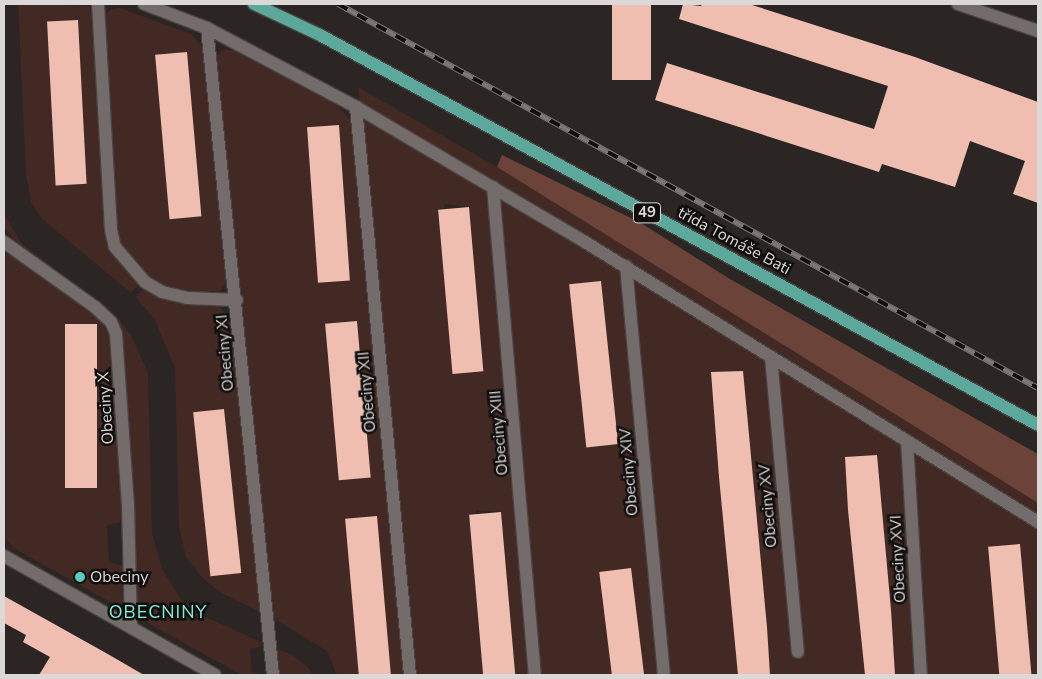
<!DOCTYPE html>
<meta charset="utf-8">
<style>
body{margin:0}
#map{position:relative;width:1042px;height:679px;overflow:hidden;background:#2b2523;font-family:"Nunito Sans",sans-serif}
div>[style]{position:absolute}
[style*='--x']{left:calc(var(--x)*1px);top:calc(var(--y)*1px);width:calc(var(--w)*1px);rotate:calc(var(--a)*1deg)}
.green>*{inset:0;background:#422923}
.forest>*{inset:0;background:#6c4338}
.building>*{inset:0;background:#efbeb1;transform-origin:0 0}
.roads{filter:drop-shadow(1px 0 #474342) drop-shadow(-1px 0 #474342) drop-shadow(0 1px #474342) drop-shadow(0 -1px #474342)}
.minor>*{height:12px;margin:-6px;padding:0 6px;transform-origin:6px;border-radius:6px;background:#736c6a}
.major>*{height:12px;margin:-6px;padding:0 6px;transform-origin:6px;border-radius:6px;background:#5ca99c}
.rail>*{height:5.5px;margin-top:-2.75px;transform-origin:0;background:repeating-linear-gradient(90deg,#110f0e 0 11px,#7d7877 0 22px);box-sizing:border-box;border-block:1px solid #7d7877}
.dots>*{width:14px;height:14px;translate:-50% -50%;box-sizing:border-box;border:2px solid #110f0e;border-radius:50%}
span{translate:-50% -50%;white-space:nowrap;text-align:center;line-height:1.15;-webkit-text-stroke:5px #110f0e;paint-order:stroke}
.shield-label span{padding:1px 4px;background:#110f0e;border:1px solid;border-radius:4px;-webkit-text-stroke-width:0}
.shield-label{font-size:15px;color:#dcd8d7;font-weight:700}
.street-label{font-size:16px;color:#dcd8d7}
.poi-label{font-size:16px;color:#dcd8d7}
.left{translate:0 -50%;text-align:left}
.neighbourhood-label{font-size:18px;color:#85ecdb;letter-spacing:1px}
.frame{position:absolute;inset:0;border:5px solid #dcd8d7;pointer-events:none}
</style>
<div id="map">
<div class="green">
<i style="clip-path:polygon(18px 4px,90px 6px,112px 253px,139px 284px,131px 293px,42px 219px,31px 202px,26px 175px)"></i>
<i style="clip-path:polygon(120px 8px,191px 34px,202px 46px,228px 281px,219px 292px,168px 290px,152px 282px,124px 253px,117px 237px,105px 15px,111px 9px)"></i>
<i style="clip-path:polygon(223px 49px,233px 50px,330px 101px,342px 110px,351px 122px,404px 675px,337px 675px,327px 651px,273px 618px,214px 59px)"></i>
<i style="clip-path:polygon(evenodd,358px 87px,1038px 478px,1038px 675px,515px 675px,501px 512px,476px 510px,476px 513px,469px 514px,483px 675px,417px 675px,358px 87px,444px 204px,468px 207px,484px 371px,453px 373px,438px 209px,445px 208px,444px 204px)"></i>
<i style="clip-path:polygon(4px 214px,22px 244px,113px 314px,111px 317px,18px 244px,4px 228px)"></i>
<i style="clip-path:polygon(9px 253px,94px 314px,108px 331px,112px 344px,122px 518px,118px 523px,107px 525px,109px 562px,124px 566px,125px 603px,122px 604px,114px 604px,13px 548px,6px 539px,4px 254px)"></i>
<i style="clip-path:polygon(144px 288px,157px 296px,217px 305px,230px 316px,262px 613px,219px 592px,201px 576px,186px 557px,179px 527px,175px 368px,155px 320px,136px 297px)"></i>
<i style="clip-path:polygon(118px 318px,131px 335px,148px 373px,152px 533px,162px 569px,181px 599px,206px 617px,261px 642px,260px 647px,250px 649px,252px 672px,264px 675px,242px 675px,149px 624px,138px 609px,115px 322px)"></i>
<i style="clip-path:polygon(275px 648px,291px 654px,309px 668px,312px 675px,278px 675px)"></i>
</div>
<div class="forest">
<i style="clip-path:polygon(502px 155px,639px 222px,730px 279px,1038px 454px,1038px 503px,497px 167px)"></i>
</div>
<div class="building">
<i style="left:612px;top:4px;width:39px;height:76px"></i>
<i style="clip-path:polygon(683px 4px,701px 6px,702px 4px,749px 4px,915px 57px,1038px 102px,1038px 203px,1013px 194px,1025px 161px,970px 141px,955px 187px,882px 164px,879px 172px,655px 100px,667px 63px,874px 129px,888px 86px,679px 19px)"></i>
<i style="left:78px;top:20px;width:164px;height:31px;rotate:87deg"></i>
<i style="left:187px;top:52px;width:165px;height:32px;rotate:85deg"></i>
<i style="left:339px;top:125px;width:156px;height:32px;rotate:86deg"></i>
<i style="left:469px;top:207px;width:165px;height:31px;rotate:85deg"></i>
<i style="left:601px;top:281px;width:164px;height:32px;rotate:84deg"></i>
<i style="left:357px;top:321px;width:157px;height:32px;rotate:85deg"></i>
<i style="left:65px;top:324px;width:32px;height:164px"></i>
<i style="clip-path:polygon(743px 371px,767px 627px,770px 675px,738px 675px,719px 477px,711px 372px)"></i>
<i style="left:224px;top:409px;width:165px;height:31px;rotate:84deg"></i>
<i style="clip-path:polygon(877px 455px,891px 610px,895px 675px,865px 675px,848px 510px,845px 457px)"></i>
<i style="left:501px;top:512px;width:164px;height:32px;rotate:85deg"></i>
<i style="left:377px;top:516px;width:160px;height:32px;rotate:85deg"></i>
<i style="left:1020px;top:544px;width:131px;height:32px;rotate:85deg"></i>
<i style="left:631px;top:568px;width:108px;height:32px;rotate:83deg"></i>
<i style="clip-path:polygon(4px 596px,106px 653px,144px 675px,39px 675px,50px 657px,23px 642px,26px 635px,4px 623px)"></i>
</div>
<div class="roads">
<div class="minor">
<i style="--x:98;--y:4;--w:226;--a:86.7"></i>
<i style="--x:111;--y:230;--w:17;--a:77"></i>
<i style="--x:115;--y:247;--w:46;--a:49.4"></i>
<i style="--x:145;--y:282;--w:20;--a:30"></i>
<i style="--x:162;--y:292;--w:26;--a:13"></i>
<i style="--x:187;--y:298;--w:50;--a:2.3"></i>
<i style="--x:144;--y:4;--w:67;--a:20.9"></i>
<i style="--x:207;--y:28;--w:169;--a:27.9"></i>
<i style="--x:356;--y:107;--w:266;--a:30.5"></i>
<i style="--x:585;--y:242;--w:533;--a:31.72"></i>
<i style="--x:958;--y:4;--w:84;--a:18.6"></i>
<i style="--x:207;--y:28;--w:650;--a:84.18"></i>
<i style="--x:356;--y:107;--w:571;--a:84.57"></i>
<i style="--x:493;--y:187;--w:490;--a:85.1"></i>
<i style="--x:4;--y:242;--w:112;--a:35.5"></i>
<i style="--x:95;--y:307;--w:22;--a:43"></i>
<i style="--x:111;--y:322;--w:13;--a:67"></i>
<i style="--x:116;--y:334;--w:170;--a:86"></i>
<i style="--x:128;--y:504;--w:123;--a:88.6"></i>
<i style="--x:626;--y:266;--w:411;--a:84.7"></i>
<i style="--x:771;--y:357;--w:296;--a:84.8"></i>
<i style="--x:907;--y:441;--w:234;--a:86.6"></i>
<i style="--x:4;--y:556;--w:242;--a:29.4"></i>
</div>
<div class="major">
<i style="--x:254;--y:4;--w:73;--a:25.2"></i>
<i style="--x:320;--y:35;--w:817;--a:28.51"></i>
</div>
</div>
<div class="rail">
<i style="--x:338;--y:4;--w:798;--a:28.75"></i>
</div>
<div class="dots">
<i style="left:80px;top:577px;background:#5acebd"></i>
</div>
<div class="shield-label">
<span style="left:647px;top:213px">49</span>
</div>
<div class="street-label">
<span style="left:734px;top:241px;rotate:28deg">třída Tomáše Bati</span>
<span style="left:225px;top:353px;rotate:-95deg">Obeciny XI</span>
<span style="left:367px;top:392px;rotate:-95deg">Obeciny XII</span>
<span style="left:106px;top:408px;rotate:-94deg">Obeciny X</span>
<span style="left:499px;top:433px;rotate:-95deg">Obeciny XIII</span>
<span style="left:629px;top:472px;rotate:-95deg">Obeciny XIV</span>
<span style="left:768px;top:506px;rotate:-95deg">Obeciny XV</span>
<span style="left:898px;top:559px;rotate:-93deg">Obeciny XVI</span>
</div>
<div class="poi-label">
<span class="left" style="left:90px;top:577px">Obeciny</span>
</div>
<div class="neighbourhood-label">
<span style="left:158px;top:612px">OBECNINY</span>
</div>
<div class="frame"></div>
</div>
